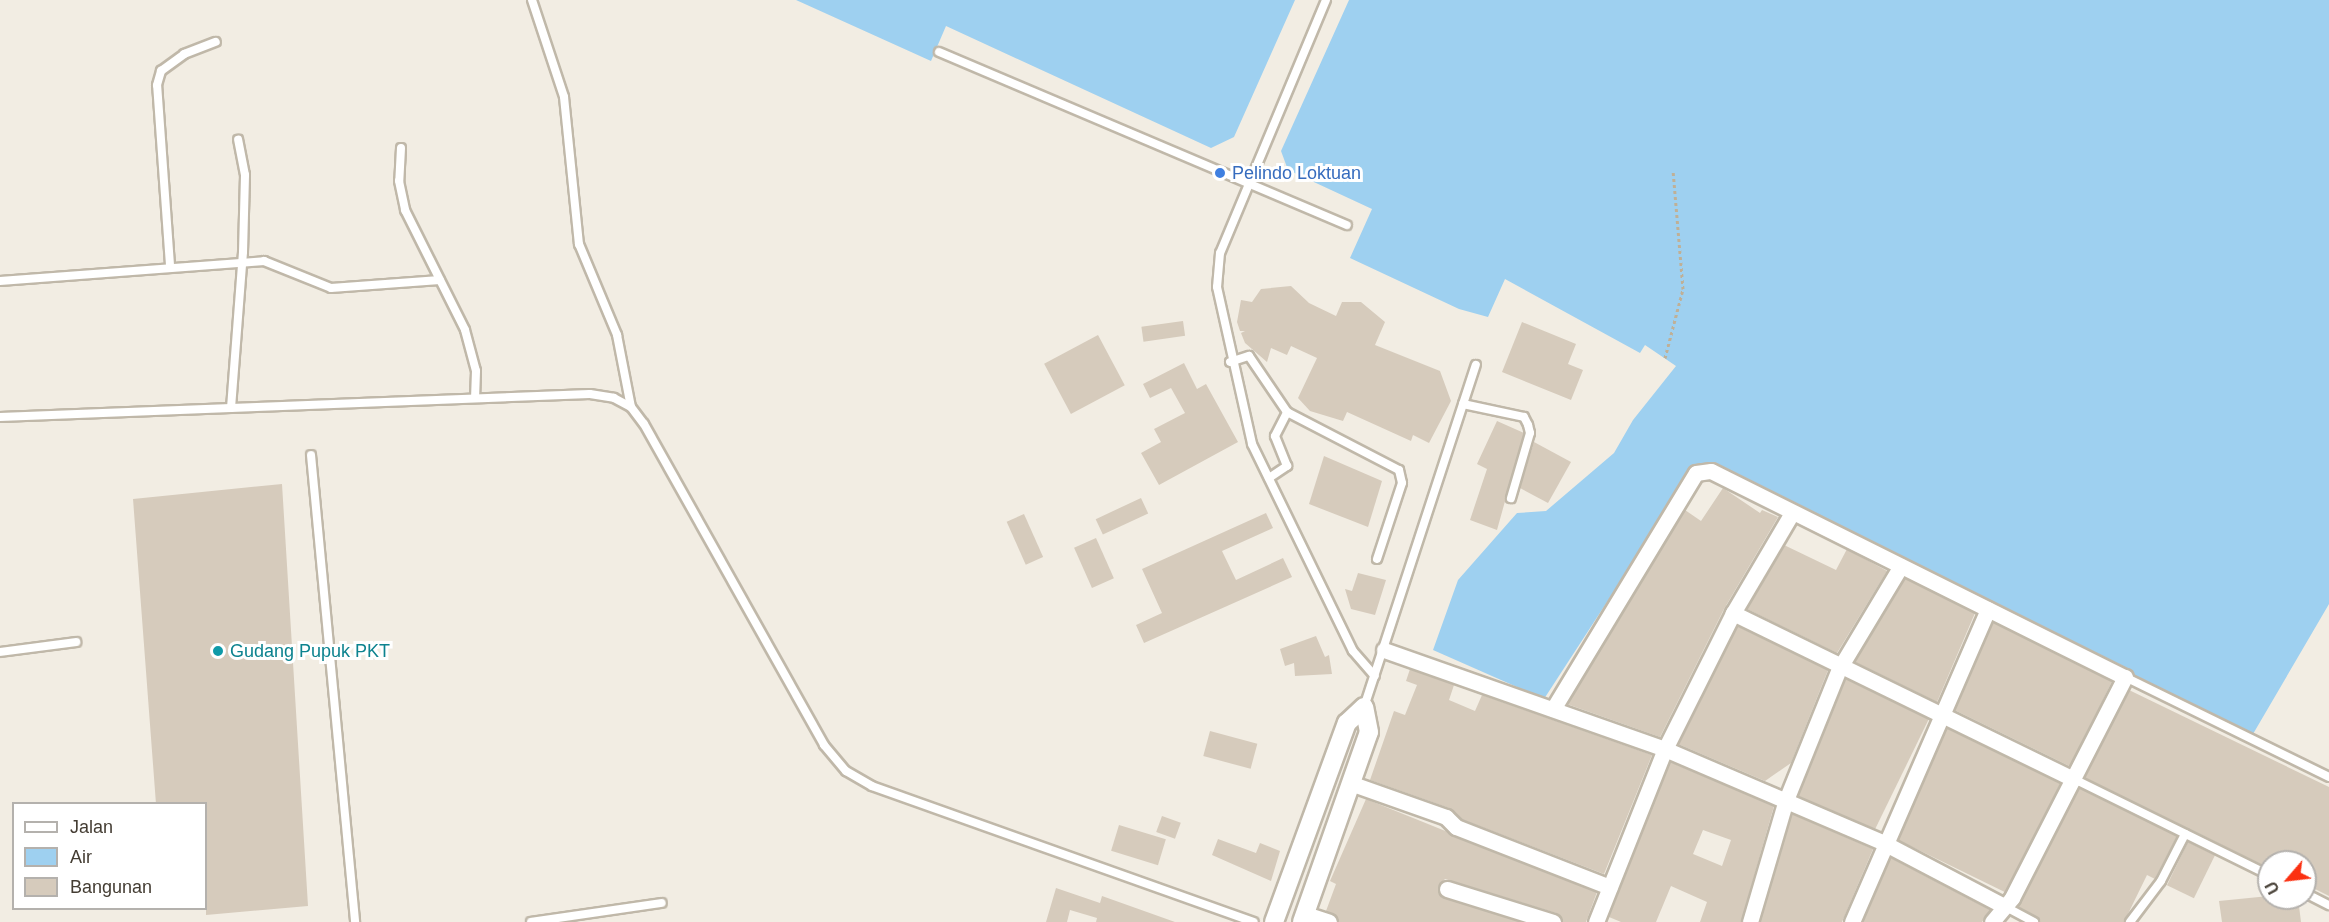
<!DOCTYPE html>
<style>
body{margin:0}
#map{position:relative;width:2329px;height:922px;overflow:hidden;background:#f2ede3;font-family:Helvetica,sans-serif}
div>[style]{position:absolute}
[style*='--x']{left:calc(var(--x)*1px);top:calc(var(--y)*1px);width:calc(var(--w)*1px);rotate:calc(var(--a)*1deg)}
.water>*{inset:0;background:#9ed0f0}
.building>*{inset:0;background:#d6cbbc;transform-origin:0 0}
.path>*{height:3px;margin-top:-1.5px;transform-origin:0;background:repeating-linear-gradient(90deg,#bfb097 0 3px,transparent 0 6px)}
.roads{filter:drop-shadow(2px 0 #c0b8a9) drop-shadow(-2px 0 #c0b8a9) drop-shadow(0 2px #c0b8a9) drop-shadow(0 -2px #c0b8a9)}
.service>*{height:8px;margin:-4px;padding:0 4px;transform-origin:4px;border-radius:4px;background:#fff}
.minor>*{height:15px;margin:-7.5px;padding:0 7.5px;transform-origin:7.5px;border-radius:7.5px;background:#fff}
.tertiary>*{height:18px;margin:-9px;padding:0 9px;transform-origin:9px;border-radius:9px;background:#fff}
.dots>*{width:16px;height:16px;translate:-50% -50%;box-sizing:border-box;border:3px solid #fff;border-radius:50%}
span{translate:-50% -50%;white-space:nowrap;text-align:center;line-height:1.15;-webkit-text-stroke:6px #fff;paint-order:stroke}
.shop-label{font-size:18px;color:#366cbe}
.left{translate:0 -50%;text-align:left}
.culture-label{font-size:18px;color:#0d838f}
.legend{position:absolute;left:12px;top:802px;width:195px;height:108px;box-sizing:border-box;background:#fff;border:2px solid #b4b1ad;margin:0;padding:8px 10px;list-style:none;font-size:18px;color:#443d33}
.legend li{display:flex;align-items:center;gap:12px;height:30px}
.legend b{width:30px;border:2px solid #b4b1ad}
.north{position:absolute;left:2257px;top:850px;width:60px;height:60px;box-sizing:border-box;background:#fff;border:2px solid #b4b1ad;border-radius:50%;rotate:242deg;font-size:16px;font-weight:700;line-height:24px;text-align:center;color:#443d33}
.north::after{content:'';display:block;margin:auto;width:21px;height:27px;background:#fb3011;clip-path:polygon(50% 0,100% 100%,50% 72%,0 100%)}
</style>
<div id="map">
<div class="water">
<i style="clip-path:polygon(796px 0,1295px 0,1234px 137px,1211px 148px,946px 26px,931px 61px)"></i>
<i style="clip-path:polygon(1349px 0,2329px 0,2329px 604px,2253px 734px,1708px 466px,1694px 468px,1544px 699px,1433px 650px,1458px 580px,1517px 513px,1546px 511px,1614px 453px,1633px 420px,1676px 366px,1645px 345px,1640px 353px,1505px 279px,1488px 317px,1459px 309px,1350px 258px,1372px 209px,1288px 170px,1281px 151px)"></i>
</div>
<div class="building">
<i style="clip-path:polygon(1291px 286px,1309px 303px,1336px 316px,1342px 302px,1361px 302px,1385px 322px,1375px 345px,1440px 371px,1451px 401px,1429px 443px,1413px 435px,1411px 441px,1347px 412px,1343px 421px,1310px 411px,1298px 398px,1317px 358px,1291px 346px,1287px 355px,1271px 348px,1267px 362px,1245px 343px,1241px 333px,1245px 331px,1240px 331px,1237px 322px,1241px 300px,1252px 302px,1261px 289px)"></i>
<i style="left:1183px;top:321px;width:15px;height:42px;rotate:82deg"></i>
<i style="clip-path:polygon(1522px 322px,1576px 344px,1568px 364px,1583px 370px,1571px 400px,1502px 372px)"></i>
<i style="left:1098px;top:335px;width:57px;height:61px;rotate:62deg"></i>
<i style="clip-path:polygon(1184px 363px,1197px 389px,1206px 384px,1238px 442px,1159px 485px,1141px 453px,1161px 442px,1154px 429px,1185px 413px,1171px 388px,1150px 398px,1143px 384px)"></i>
<i style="clip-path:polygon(1497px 421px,1524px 433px,1497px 530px,1470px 520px,1487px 469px,1477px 464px)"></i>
<i style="clip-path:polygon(1534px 442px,1571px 462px,1548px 503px,1520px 488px)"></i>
<i style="clip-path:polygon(1324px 456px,1382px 481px,1368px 527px,1309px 504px)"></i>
<i style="clip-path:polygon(282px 484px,308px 906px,206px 915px,206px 804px,156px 804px,133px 499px)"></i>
<i style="clip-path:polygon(1723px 488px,1760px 513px,1762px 510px,1778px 517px,1724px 609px,1660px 737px,1567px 704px,1685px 510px,1701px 521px)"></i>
<i style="left:1141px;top:498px;width:17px;height:50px;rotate:65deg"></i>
<i style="clip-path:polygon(1266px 513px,1273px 528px,1222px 551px,1236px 580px,1283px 558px,1292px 577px,1144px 643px,1136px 625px,1162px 613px,1142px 569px)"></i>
<i style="left:1024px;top:514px;width:47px;height:19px;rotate:66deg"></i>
<i style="left:1096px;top:538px;width:44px;height:24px;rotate:66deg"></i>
<i style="clip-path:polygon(1784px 545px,1836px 570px,1847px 549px,1887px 571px,1837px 653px,1747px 609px)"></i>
<i style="clip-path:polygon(1358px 573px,1386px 580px,1375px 615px,1351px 609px,1345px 589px,1352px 591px)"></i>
<i style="clip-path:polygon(1905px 578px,1975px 613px,1937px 702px,1855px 662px)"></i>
<i style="left:1993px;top:622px;width:133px;height:96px;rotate:26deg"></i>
<i style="clip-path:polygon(1737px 626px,1828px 670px,1791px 763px,1765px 781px,1678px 744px)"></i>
<i style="clip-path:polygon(1316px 636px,1325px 657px,1329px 655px,1332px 674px,1295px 676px,1294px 663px,1285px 666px,1280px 649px)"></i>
<i style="clip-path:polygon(1410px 669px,1454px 685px,1449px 700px,1475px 711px,1482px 695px,1652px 755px,1604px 874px,1461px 819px,1449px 808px,1370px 780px,1394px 711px,1405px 715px,1417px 685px,1406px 681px)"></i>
<i style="left:1846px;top:679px;width:92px;height:126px;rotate:26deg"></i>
<i style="clip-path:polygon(2129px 690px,2329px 787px,2329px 896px,2305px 884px,2305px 862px,2265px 866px,2085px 778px)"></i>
<i style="left:1947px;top:728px;width:126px;height:122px;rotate:26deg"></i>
<i style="left:1210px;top:731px;width:49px;height:26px;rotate:15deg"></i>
<i style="clip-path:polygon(evenodd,1670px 762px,1774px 806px,1741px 922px,1700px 922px,1707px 902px,1671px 886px,1656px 922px,1621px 922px,1609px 917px,1670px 762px,1703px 830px,1731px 840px,1722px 866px,1693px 854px,1703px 830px)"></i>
<i style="clip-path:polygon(2079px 788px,2177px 836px,2155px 879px,2147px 875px,2124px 922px,2040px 922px,2018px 906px)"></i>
<i style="clip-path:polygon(1366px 799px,1597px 892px,1586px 922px,1563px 922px,1556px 913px,1445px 879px,1438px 887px,1444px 898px,1520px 922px,1339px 922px,1326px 911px,1336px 884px,1330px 881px)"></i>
<i style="clip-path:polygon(1792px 814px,1873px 849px,1842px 922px,1760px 922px)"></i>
<i style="left:1162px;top:816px;width:20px;height:17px;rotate:20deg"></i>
<i style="left:1119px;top:825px;width:49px;height:27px;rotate:17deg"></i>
<i style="clip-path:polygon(1218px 839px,1256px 853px,1260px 843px,1280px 851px,1271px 881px,1212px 855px)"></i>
<i style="left:2188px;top:842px;width:30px;height:48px;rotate:26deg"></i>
<i style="clip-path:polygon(1891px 858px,1990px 910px,1982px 922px,1863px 922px)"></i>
<i style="clip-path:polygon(1056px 888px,1100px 903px,1102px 896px,1175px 922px,1096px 922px,1097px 918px,1070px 910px,1067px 922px,1046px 922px)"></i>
<i style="clip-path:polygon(2269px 896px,2298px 898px,2301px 922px,2222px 922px,2219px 901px)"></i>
</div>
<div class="path">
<i style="--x:1665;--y:358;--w:71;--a:-75.4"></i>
<i style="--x:1683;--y:289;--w:118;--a:-94.8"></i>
</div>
<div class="roads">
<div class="service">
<i style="--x:532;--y:0;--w:102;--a:71.7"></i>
<i style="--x:564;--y:97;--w:148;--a:84.2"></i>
<i style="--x:579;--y:244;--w:99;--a:67.3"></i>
<i style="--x:617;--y:335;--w:73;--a:79"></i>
<i style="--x:1326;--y:0;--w:274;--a:112.7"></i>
<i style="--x:1220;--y:253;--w:34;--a:95"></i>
<i style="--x:1217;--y:287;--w:161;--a:77.4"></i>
<i style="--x:1252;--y:444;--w:230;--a:64"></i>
<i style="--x:1353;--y:651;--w:33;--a:49"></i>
<i style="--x:939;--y:52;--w:443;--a:23"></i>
<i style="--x:401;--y:148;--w:33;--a:93"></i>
<i style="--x:399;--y:181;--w:30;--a:78"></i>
<i style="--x:405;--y:210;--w:134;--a:63.4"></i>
<i style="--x:465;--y:330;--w:42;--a:75"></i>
<i style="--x:476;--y:371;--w:27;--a:92"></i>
<i style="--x:170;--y:265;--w:180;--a:-94.1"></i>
<i style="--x:157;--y:85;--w:15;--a:-74"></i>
<i style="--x:161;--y:71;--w:29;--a:-36"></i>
<i style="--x:184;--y:54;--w:34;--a:-21"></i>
<i style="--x:0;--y:281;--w:265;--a:-4.3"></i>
<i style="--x:264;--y:261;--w:72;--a:21.9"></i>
<i style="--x:331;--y:288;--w:109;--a:-4.2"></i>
<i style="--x:1230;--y:362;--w:20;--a:-18"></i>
<i style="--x:1249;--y:356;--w:68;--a:55.8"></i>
<i style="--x:1463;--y:404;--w:62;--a:12"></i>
<i style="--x:1524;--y:417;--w:9;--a:63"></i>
<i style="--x:1528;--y:425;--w:8;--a:76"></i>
<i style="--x:1530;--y:433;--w:68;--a:106.3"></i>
<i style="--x:231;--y:408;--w:156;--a:-85.6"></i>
<i style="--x:243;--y:252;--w:77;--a:-88.5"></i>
<i style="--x:245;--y:175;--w:36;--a:-101"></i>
<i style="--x:0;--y:417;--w:590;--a:-2.23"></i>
<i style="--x:590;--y:394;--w:24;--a:9"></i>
<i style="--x:614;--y:398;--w:19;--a:28"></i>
<i style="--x:631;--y:407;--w:21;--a:53"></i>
<i style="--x:644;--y:424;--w:368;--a:60.7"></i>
<i style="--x:824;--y:745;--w:34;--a:50"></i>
<i style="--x:846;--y:771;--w:30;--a:30"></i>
<i style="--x:872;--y:786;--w:405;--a:19.6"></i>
<i style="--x:311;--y:455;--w:469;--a:84.6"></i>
<i style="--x:1269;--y:478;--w:22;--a:-34"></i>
<i style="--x:1287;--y:466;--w:32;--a:-112"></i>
<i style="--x:1275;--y:436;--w:27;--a:-63"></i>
<i style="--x:1287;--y:412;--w:126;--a:27.4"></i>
<i style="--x:1399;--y:470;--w:13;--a:77"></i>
<i style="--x:1402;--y:483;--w:80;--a:108.2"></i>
<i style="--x:0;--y:652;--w:77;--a:-7.5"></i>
<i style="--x:2125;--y:677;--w:227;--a:26.1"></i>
<i style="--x:1364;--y:707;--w:360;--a:-71.9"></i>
<i style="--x:2074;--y:779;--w:217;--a:26.2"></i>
<i style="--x:2305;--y:893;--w:27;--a:27"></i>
<i style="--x:2004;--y:906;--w:34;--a:28"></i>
<i style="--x:531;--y:922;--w:132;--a:-8.3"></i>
<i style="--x:2130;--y:922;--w:51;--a:-52.9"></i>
<i style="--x:2161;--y:881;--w:53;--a:-62.9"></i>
</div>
<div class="minor">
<i style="--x:1733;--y:613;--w:379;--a:26"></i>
<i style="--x:1384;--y:650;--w:298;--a:19.4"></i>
<i style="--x:1665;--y:749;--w:236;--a:23.2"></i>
<i style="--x:1882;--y:842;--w:138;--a:27.7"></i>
<i style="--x:1553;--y:709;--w:276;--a:-58.8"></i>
<i style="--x:1696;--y:473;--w:15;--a:-8"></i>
<i style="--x:1711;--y:471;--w:462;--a:26.5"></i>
<i style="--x:2125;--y:677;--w:248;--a:117.1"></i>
<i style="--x:2012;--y:898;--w:31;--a:130"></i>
<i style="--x:1350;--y:783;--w:102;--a:19.5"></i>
<i style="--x:1446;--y:817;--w:14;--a:45"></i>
<i style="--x:1456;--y:827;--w:165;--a:21.3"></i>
<i style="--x:1447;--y:889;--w:111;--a:17.3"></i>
<i style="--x:1305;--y:914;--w:25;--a:18"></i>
<i style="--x:1596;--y:922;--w:186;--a:-68.3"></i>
<i style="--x:1665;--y:749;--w:152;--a:-63.4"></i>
<i style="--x:1733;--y:613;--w:116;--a:-59.5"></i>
<i style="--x:1750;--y:922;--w:127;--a:-73.6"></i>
<i style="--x:1786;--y:800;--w:141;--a:-68"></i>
<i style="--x:1839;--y:669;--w:120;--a:-59"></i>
<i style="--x:1852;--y:922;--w:341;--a:-66.5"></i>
</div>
<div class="tertiary">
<i style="--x:1274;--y:922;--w:212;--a:-69.9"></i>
<i style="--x:1347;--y:723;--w:23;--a:-43"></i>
<i style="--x:1302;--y:922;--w:201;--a:-70.6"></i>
<i style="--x:1369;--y:732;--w:25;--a:-101"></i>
</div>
</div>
<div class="dots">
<i style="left:1220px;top:173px;background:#3f7fe0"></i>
<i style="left:218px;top:651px;background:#0f9aa8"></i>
</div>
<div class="shop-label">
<span class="left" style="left:1232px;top:173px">Pelindo Loktuan</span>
</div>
<div class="culture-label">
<span class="left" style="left:230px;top:651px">Gudang Pupuk PKT</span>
</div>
<ul class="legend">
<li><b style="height:8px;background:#fff"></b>Jalan</li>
<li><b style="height:16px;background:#9ed0f0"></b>Air</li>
<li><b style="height:16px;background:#d6cbbc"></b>Bangunan</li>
</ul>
<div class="north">U</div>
</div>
